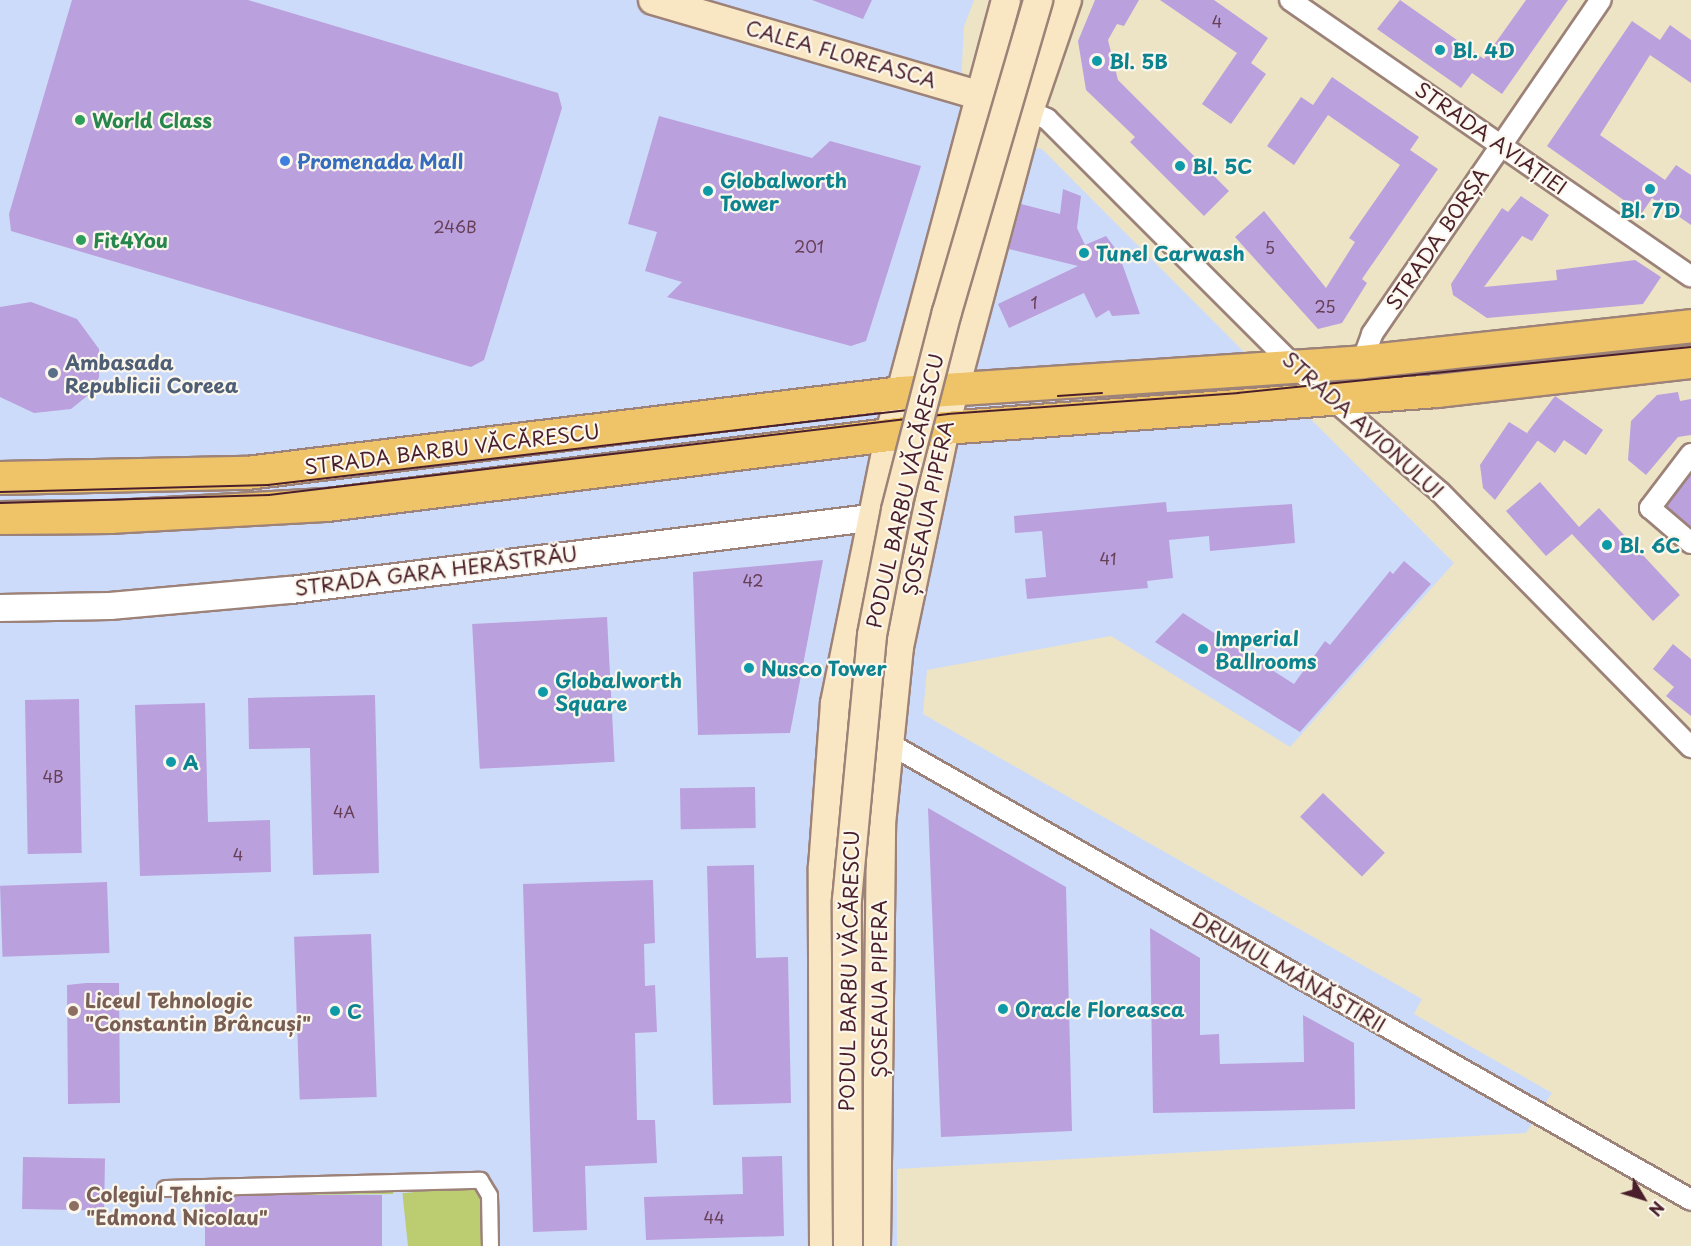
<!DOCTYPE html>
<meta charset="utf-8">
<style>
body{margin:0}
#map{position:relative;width:1691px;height:1246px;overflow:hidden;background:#ede4c5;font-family:"Playpen Sans",sans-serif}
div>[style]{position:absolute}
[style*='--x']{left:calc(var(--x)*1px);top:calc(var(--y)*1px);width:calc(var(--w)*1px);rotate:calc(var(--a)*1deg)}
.built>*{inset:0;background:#cddbfa}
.green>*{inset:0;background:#bbcd70;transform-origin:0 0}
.building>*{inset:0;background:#baa0dc;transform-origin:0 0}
.roads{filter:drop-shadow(2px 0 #9c8278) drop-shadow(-2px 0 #9c8278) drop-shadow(0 2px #9c8278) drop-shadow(0 -2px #9c8278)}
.pedestrian>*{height:15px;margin:-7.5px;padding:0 7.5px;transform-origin:7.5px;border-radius:7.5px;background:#fff}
.minor>*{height:20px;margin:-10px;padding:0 10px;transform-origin:10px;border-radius:10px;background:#fff}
.tertiary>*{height:26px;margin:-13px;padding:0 13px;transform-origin:13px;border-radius:13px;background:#fff}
.secondary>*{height:28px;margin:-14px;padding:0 14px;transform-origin:14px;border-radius:14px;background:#f9e7c3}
.primary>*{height:32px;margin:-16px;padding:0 16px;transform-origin:16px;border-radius:16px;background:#efc469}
.tram>*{height:1.5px;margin:-0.75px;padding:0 0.75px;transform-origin:0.75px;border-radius:0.75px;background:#4a1f2b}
.bridges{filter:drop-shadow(2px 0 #9c8278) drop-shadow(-2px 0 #9c8278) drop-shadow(0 2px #9c8278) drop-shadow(0 -2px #9c8278)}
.secondary-bridge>*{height:28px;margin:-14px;padding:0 14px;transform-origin:14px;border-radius:14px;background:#f9e7c3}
.dots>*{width:16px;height:16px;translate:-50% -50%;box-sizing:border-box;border:3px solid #fbf7ec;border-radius:50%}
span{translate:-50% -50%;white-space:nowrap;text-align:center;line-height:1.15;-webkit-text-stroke:4.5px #fbf7ec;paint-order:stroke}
.number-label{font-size:16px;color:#663f57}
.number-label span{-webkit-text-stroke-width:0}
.culture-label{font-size:20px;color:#0d838f;font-weight:700}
.left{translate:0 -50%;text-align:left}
.street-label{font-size:20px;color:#4a1f2b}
.leisure-label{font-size:20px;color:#27864d;font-weight:700}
.shop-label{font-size:20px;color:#366cbe;font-weight:700}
.service-label{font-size:20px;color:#4e5e75;font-weight:700}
.education-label{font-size:20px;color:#785e54;font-weight:700}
.north{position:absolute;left:1613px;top:1168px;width:60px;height:60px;-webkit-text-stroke:4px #fbf7ec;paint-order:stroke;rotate:128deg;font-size:16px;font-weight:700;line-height:24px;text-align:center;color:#4a1f2b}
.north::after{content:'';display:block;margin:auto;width:21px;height:27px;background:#4a1f2b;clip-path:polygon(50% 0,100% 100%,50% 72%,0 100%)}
</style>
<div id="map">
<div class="built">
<i style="clip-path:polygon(0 0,974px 0,964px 27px,958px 137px,1042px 149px,1454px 563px,1290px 747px,1111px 636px,927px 670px,923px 714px,1422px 999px,1414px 1014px,1552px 1093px,1526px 1133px,897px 1169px,897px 1246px,0 1246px)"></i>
</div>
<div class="green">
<i style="clip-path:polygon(393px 1185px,393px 1194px,205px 1196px,206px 1191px)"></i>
<i style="left:481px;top:1185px;width:61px;height:79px;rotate:84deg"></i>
</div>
<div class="building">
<i style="clip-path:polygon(72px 0,248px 0,558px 93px,562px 108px,484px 360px,471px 367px,11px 231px,9px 214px)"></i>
<i style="clip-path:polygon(812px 0,872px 0,863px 19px)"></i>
<i style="clip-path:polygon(1095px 0,1139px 0,1124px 26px,1117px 24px,1108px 40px,1118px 80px,1229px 191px,1204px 216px,1130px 142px,1135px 137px,1086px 90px,1078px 41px)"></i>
<i style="clip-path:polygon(1160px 0,1214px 0,1268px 38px,1251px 63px,1266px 74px,1231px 124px,1202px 104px,1237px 53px)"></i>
<i style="clip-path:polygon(1400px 0,1484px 59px,1526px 0,1568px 0,1502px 94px,1472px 73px,1461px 88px,1377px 29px)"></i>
<i style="clip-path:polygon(1632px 21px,1660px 40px,1670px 25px,1691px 40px,1691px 83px,1650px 55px,1600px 135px,1665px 180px,1676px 165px,1691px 175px,1691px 225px,1652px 198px,1642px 213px,1547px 146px)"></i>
<i style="clip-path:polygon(1332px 77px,1419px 137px,1410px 150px,1438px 169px,1362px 279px,1367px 283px,1342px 323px,1318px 329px,1235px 237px,1264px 211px,1326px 288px,1355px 242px,1349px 238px,1400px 165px,1328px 115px,1294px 165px,1267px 146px,1301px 97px,1313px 105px)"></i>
<i style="clip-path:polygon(659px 116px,812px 158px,830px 141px,921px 166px,866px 341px,851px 346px,667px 297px,682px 282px,645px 271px,657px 232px,628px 224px)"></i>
<i style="clip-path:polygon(1063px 189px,1081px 196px,1077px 228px,1085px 245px,1106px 236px,1118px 252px,1140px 314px,1112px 316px,1109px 310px,1096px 318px,1084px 293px,1009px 328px,998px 304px,1078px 266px,1009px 249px,1021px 204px,1060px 214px)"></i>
<i style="clip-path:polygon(1521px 196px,1549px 215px,1532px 241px,1522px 236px,1484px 287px,1557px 280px,1556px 270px,1635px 260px,1661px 277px,1643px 304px,1487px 318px,1453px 295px,1451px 284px,1474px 249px,1502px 208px,1508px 212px)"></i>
<i style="clip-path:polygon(31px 302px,77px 319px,99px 349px,99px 377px,92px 392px,71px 409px,34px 413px,0 397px,0 307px)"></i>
<i style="clip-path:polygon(1678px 392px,1680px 401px,1691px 399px,1691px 435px,1678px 437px,1646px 475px,1628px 460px,1631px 421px,1657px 395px)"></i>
<i style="clip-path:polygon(1555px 396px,1603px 430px,1586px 455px,1564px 440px,1555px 453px,1527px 433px)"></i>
<i style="clip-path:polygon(1509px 422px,1538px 440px,1495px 500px,1483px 488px,1480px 465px)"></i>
<i style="clip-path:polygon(1691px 474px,1691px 527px,1666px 506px)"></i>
<i style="clip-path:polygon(1540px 482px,1579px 527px,1599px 508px,1680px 595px,1653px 621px,1572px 534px,1546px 556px,1506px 511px)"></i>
<i style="clip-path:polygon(1166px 502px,1167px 512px,1292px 504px,1295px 543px,1210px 551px,1209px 536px,1169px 540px,1173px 578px,1147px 581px,1148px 588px,1027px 599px,1025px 579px,1046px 577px,1042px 531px,1015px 533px,1014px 516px)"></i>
<i style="clip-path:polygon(823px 560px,790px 733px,698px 735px,693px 572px)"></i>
<i style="clip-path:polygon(1404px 561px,1431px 584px,1300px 732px,1155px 642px,1183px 613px,1294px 684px,1325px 641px,1330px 645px,1390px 571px,1393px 574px)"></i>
<i style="left:607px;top:617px;width:145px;height:135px;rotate:87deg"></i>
<i style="clip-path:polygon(1673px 644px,1691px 659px,1691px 716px,1666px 696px,1674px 687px,1653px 669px)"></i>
<i style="clip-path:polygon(375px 695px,379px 873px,313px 875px,310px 748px,249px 749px,248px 698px)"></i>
<i style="left:79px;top:699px;width:154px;height:54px;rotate:89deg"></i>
<i style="clip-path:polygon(205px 703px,208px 822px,270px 820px,271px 872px,140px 876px,135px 705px)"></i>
<i style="left:755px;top:787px;width:41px;height:75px;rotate:89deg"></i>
<i style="left:1323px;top:793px;width:86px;height:33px;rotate:44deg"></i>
<i style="clip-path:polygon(928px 808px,1066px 887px,1072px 1131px,941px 1137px)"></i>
<i style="clip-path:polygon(754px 865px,756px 958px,788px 957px,791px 1103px,713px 1105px,707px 866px)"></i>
<i style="clip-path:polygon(653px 880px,655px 943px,644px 944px,645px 986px,655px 985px,657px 1032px,635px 1033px,637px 1120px,655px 1120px,657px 1163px,585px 1166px,587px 1230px,533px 1232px,523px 884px)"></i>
<i style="left:107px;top:882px;width:71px;height:107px;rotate:88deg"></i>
<i style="clip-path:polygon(1150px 928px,1200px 958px,1200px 1035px,1219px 1034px,1220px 1064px,1304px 1062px,1303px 1015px,1354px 1043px,1355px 1109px,1153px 1113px)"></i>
<i style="left:371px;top:934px;width:163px;height:77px;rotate:88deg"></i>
<i style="clip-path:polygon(86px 983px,119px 983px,120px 1103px,68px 1104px,67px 985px)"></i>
<i style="clip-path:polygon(782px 1156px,784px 1236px,646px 1240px,644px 1197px,743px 1194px,742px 1157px)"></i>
<i style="left:23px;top:1157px;width:82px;height:52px;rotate:1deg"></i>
<i style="left:382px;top:1195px;width:51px;height:177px;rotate:90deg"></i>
</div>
<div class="roads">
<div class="pedestrian">
<i style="--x:165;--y:1188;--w:315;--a:-1.5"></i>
<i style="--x:480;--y:1180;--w:17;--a:59"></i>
<i style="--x:489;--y:1195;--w:51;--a:88.9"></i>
</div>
<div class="minor">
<i style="--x:1290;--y:0;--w:487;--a:34.6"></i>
<i style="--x:1029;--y:111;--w:20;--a:24"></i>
<i style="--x:1047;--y:119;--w:351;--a:45"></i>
<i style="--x:1295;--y:367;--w:191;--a:40.8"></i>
<i style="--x:1440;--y:492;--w:358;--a:45.5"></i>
<i style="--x:1362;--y:362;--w:30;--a:-70"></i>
<i style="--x:1372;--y:334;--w:405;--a:-55.6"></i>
<i style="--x:1691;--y:454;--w:68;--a:127.2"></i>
<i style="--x:1650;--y:508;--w:54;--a:40.5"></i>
<i style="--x:888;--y:743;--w:924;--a:29.64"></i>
</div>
<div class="tertiary">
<i style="--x:0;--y:608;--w:110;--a:-1"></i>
<i style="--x:110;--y:606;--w:182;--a:-5.1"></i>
<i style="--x:291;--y:590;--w:583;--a:-7.09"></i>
</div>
<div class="secondary">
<i style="--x:653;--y:0;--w:357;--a:16.3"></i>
<i style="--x:824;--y:1246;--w:379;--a:-90.2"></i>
<i style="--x:823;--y:867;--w:164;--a:-85.8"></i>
<i style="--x:835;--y:703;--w:276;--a:-78.5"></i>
<i style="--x:890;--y:433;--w:448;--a:-75"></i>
<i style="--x:876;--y:1246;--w:422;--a:-89.3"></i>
<i style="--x:881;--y:824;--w:178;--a:-84.2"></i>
<i style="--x:899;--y:647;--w:246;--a:-78.1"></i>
<i style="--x:950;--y:406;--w:305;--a:-75"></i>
<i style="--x:1029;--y:111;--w:117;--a:-71.1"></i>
</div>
<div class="primary">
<i style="--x:0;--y:478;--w:247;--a:-1.2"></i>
<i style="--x:247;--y:473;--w:659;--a:-6.97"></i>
<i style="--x:901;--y:393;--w:462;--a:-3.8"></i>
<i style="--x:1362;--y:362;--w:331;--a:-6.2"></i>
<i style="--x:0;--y:518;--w:111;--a:-0.5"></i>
<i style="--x:111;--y:517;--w:216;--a:-3.2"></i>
<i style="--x:327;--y:505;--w:623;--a:-7.1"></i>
<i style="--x:945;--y:428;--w:493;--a:-4.3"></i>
<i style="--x:1437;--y:391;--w:256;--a:-6.5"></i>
</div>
</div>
<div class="tram">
<i style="--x:1058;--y:396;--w:44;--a:-3.9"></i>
<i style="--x:0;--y:492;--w:268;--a:-1.5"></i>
<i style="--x:268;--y:485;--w:644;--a:-6.68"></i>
<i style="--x:0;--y:503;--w:269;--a:-1.7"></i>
<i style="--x:269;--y:495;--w:684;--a:-6.8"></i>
<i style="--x:948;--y:414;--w:291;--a:-4.1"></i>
<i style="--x:1238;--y:393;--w:455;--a:-5.8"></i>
</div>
<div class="bridges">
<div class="secondary-bridge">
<i style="--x:848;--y:1246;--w:346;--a:-90.2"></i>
<i style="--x:847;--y:900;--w:266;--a:-84.6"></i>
<i style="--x:872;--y:635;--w:127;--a:-79.1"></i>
<i style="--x:896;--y:510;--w:204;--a:-75.6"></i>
<i style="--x:947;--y:312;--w:325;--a:-73.7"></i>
</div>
</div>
<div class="dots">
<i style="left:1440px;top:50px;background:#0f9aa8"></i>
<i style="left:1097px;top:61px;background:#0f9aa8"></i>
<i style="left:80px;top:120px;background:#2e9e5b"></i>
<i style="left:285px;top:161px;background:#3f7fe0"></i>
<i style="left:1180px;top:166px;background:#0f9aa8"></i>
<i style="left:1650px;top:189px;background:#0f9aa8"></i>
<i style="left:708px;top:191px;background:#0f9aa8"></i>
<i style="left:81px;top:240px;background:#2e9e5b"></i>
<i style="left:1084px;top:253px;background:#0f9aa8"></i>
<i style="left:53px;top:373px;background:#5c6f8a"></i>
<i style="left:1607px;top:545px;background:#0f9aa8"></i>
<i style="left:1203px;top:649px;background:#0f9aa8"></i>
<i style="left:749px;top:668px;background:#0f9aa8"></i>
<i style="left:543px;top:692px;background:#0f9aa8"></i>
<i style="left:171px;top:762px;background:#0f9aa8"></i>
<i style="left:1003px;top:1009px;background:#0f9aa8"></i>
<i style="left:73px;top:1011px;background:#8d6e63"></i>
<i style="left:335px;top:1011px;background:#0f9aa8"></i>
<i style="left:74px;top:1206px;background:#8d6e63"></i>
</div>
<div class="number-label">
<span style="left:1217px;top:21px">4</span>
<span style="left:455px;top:226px">246B</span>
<span style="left:809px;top:246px">201</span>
<span style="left:1270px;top:247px">5</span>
<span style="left:1034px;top:302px">1</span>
<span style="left:1325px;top:306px">25</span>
<span style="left:1108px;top:558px">41</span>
<span style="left:753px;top:580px">42</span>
<span style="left:53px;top:776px">4B</span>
<span style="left:344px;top:811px">4A</span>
<span style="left:238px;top:854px">4</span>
<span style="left:714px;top:1217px">44</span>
</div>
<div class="culture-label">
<span class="left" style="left:1452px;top:50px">Bl. 4D</span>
<span class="left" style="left:1109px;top:61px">Bl. 5B</span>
<span class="left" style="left:1192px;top:166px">Bl. 5C</span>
<span class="left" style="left:720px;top:192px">Globalworth<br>Tower</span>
<span style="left:1650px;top:210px">Bl. 7D</span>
<span class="left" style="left:1096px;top:253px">Tunel Carwash</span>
<span class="left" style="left:1619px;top:545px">Bl. 6C</span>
<span class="left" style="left:1215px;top:650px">Imperial<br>Ballrooms</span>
<span class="left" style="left:761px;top:668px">Nusco Tower</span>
<span class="left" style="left:555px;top:692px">Globalworth<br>Square</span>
<span class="left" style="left:183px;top:762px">A</span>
<span class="left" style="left:1015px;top:1009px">Oracle Floreasca</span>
<span class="left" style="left:347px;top:1011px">C</span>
</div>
<div class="street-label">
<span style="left:841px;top:54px;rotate:16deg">CALEA FLOREASCA</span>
<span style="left:1491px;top:138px;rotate:35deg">STRADA AVIAȚIEI</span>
<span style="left:1437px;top:239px;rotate:-56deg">STRADA BORȘA</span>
<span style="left:1363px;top:425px;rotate:42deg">STRADA AVIONULUI</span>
<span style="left:452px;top:449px;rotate:-7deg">STRADA BARBU VĂCĂRESCU</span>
<span style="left:905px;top:491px;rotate:-77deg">PODUL BARBU VĂCĂRESCU</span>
<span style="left:928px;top:508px;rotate:-78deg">ȘOSEAUA PIPERA</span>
<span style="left:436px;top:571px;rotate:-7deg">STRADA GARA HERĂSTRĂU</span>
<span style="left:849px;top:971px;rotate:-89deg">PODUL BARBU VĂCĂRESCU</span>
<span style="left:1289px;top:972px;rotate:30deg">DRUMUL MĂNĂSTIRII</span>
<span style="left:879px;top:989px;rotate:-90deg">ȘOSEAUA PIPERA</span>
</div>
<div class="leisure-label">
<span class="left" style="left:92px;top:120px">World Class</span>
<span class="left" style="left:93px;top:240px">Fit4You</span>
</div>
<div class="shop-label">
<span class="left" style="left:297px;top:161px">Promenada Mall</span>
</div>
<div class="service-label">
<span class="left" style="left:65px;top:374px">Ambasada<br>Republicii Coreea</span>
</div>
<div class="education-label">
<span class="left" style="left:85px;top:1012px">Liceul Tehnologic<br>"Constantin Brâncuși"</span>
<span class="left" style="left:86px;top:1206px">Colegiul Tehnic<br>"Edmond Nicolau"</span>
</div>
<div class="north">N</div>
</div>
